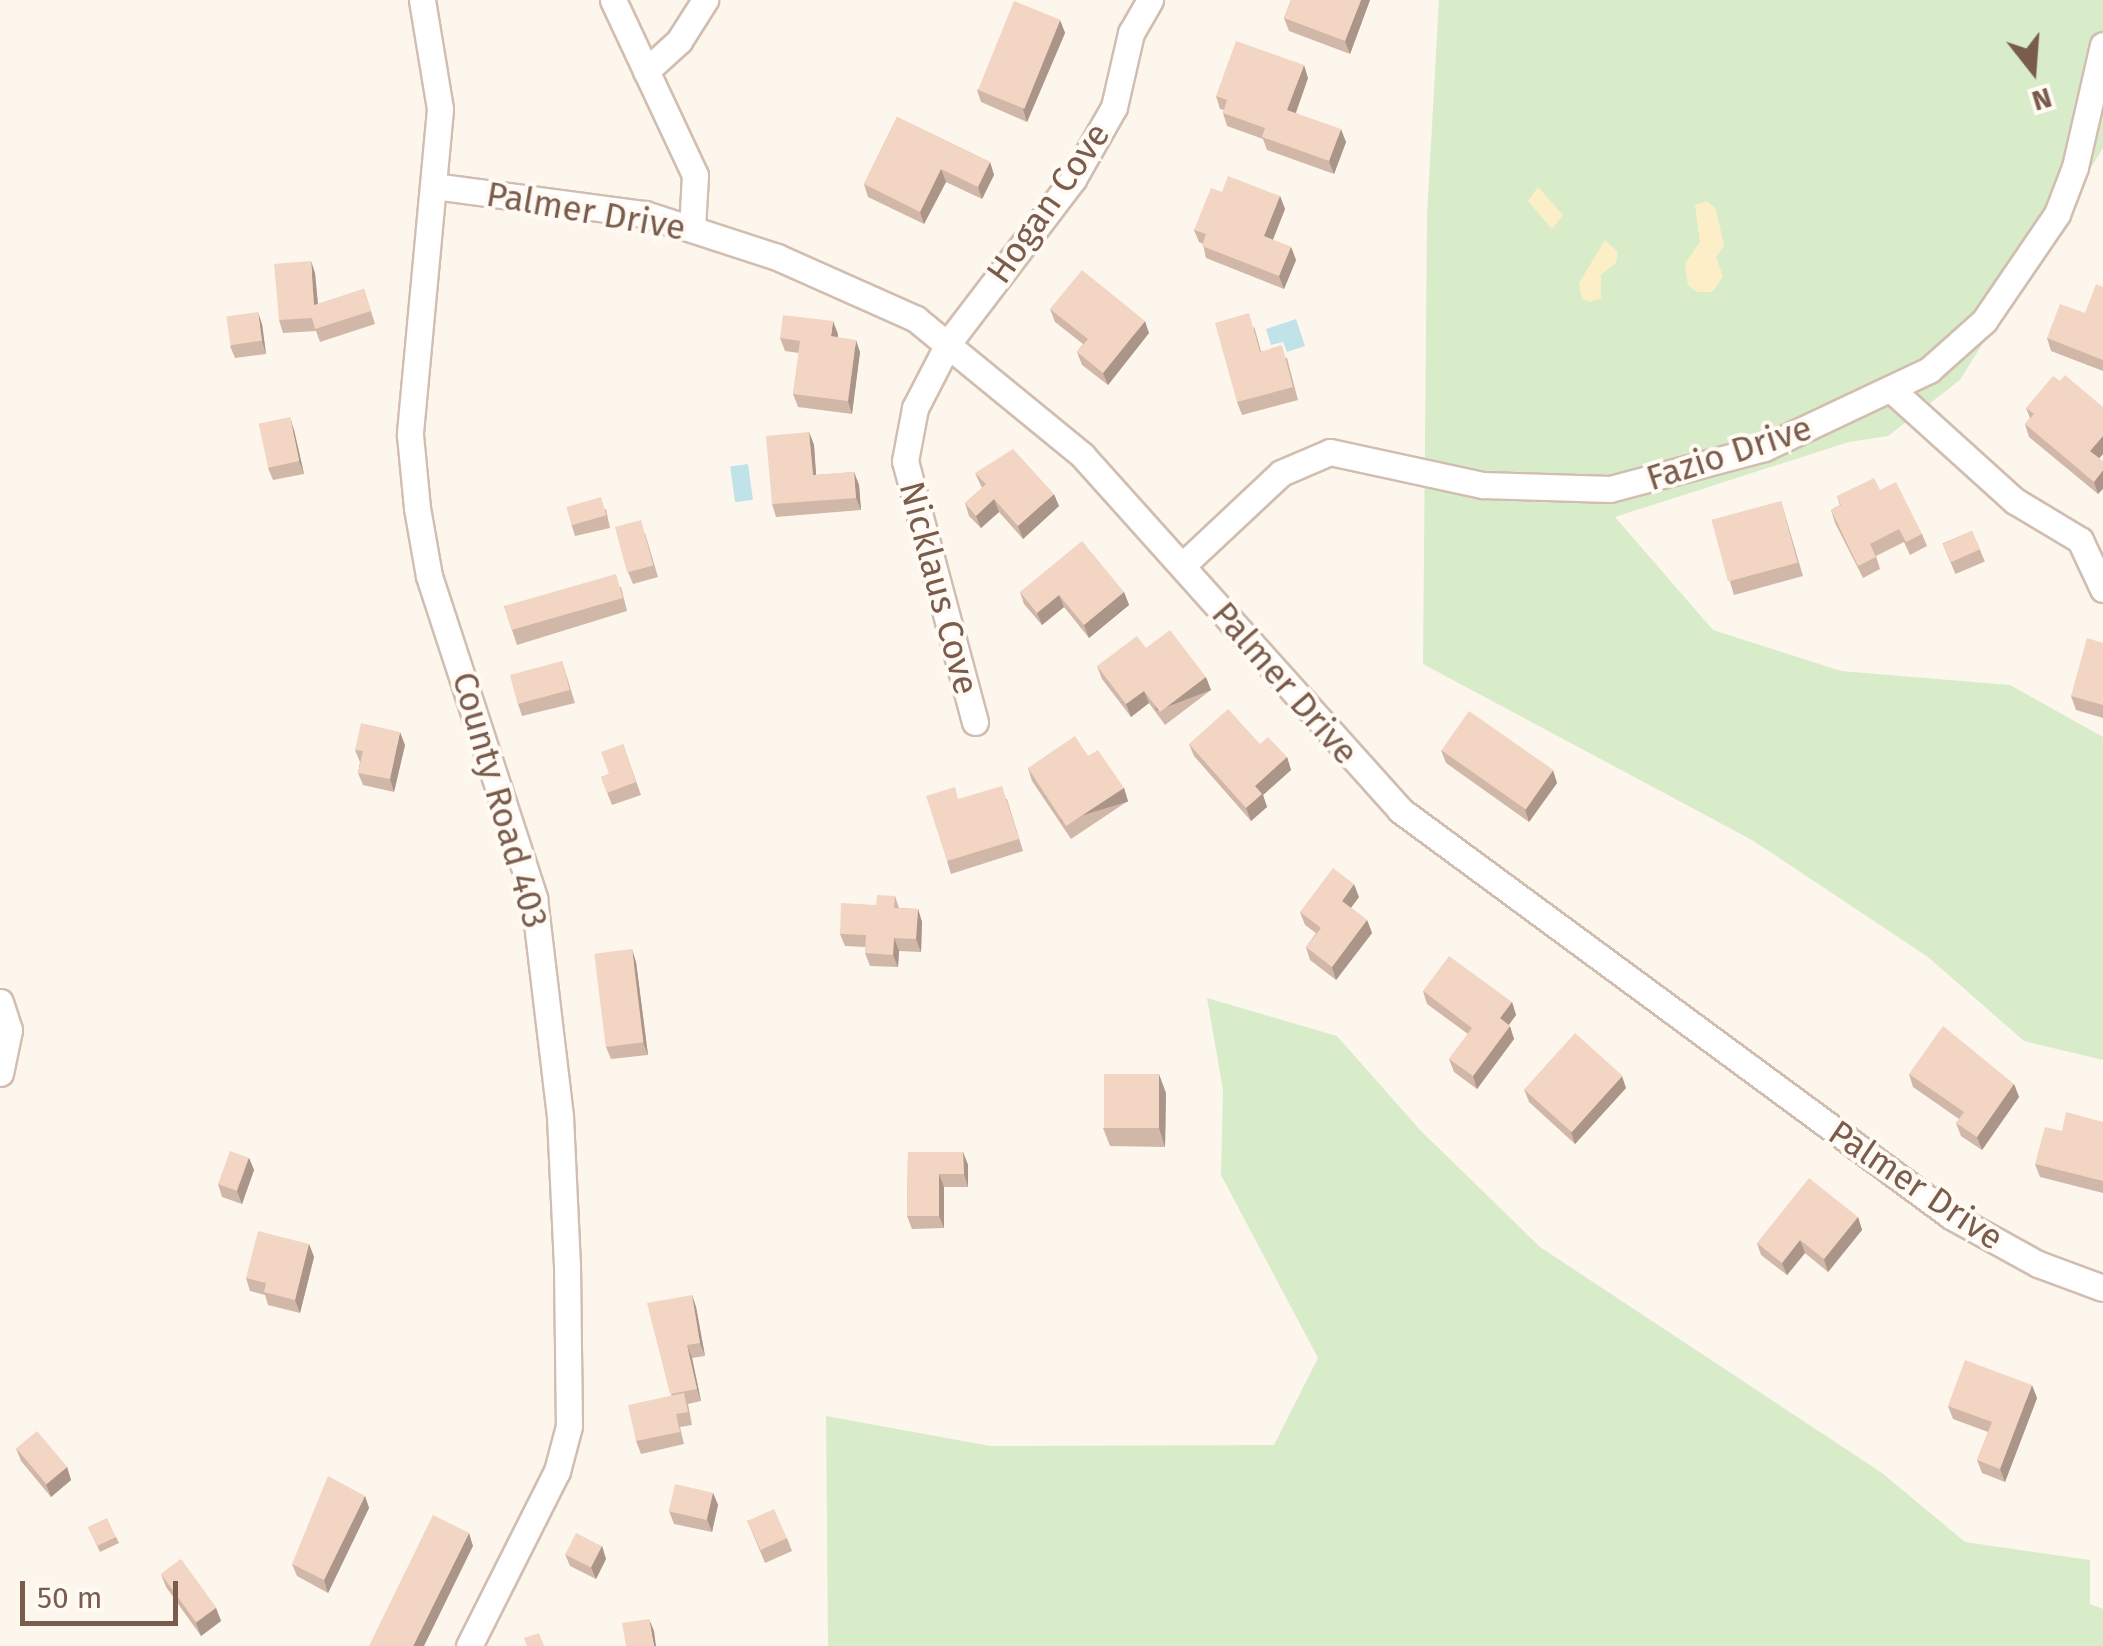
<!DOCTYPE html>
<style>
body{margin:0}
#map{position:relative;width:2103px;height:1646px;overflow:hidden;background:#fdf6ec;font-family:"Fira Sans",sans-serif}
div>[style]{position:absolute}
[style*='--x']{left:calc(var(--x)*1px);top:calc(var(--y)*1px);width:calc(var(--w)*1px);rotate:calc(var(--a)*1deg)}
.green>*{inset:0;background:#d8ecc9}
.sand>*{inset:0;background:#fcefc7}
.water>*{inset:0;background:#bfe3e8;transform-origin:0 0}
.roads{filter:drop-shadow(2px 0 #d1beb0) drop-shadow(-2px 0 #d1beb0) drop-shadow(0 2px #d1beb0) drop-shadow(0 -2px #d1beb0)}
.minor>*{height:25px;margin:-12.5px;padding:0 12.5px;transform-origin:12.5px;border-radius:12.5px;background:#fff}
.wall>*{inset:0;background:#d1b7a8;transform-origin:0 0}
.shaded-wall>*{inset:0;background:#aa9588;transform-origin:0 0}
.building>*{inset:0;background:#f3d5c3;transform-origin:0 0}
span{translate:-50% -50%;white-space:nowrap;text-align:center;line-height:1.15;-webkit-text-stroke:8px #fffaf3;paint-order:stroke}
.street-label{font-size:35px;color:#7a5c4d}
.north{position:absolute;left:1983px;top:20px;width:100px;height:100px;-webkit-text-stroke:8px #fffaf3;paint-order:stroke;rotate:163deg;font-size:28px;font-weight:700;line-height:40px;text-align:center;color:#7a5c4d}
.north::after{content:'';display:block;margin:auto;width:35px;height:45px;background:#7a5c4d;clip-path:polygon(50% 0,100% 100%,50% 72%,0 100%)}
.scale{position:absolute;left:20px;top:1581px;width:158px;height:45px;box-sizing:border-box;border:5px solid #7a5c4d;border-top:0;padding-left:12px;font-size:30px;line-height:35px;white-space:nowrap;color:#7a5c4d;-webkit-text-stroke:8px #fffaf3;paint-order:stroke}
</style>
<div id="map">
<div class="green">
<i style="clip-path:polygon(1439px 0,2103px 0,2103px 148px,1960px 380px,1888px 436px,1849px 442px,1615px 517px,1713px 630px,1841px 671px,2010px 685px,2103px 737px,2103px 1060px,2024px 1041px,1928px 957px,1752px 840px,1423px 664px,1427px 216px)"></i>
<i style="clip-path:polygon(1207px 998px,1337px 1036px,1420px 1130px,1540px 1247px,1882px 1473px,1965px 1542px,2090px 1560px,2090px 1604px,2103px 1609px,2103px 1646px,828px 1646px,826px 1416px,990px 1446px,1274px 1445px,1318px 1358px,1221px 1175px,1223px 1090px)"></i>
</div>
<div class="sand">
<i style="clip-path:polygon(1538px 187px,1563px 215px,1552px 229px,1528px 201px)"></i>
<i style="clip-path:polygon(1707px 201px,1716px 209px,1724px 246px,1716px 257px,1723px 277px,1712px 292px,1698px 292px,1688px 286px,1685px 263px,1700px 242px,1695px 205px)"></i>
<i style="clip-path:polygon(1605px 240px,1618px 252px,1616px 263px,1601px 275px,1601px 298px,1590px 302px,1582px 299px,1579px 283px)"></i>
</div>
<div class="water">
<i style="clip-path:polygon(1296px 319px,1305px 346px,1287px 352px,1283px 342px,1271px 345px,1266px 329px)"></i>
<i style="left:748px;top:464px;width:36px;height:18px;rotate:82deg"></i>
</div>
<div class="roads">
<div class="minor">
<i style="--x:422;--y:0;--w:110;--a:80.6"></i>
<i style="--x:440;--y:109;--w:327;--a:95.3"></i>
<i style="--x:410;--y:435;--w:73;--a:84.5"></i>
<i style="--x:417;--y:508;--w:69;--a:80"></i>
<i style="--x:429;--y:576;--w:339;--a:71.9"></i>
<i style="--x:534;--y:898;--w:221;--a:83.2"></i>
<i style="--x:560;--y:1117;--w:148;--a:87.3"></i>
<i style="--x:567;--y:1265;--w:161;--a:89.3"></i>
<i style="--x:569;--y:1426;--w:47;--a:104.9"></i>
<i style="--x:557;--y:1471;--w:196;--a:116.7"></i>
<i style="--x:613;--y:0;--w:193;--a:64.9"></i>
<i style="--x:695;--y:175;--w:53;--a:93.2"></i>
<i style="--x:646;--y:71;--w:45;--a:-42.3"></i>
<i style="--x:679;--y:41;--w:49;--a:-57.6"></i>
<i style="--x:434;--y:186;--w:213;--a:7.6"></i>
<i style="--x:645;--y:214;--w:139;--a:18"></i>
<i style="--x:777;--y:257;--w:152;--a:24"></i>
<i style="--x:916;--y:319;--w:215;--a:39.3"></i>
<i style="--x:1082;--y:455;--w:477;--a:48.1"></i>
<i style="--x:1400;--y:810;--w:684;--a:36.38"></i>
<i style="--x:1951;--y:1216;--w:99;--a:28.9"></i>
<i style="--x:2038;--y:1264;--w:69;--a:20.3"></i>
<i style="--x:1892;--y:390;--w:166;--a:42.1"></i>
<i style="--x:2015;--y:501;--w:76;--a:31"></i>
<i style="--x:2080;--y:540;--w:54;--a:64.9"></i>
<i style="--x:1183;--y:565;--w:134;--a:-43.2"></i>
<i style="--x:1281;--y:473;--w:53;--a:-23.2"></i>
<i style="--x:1330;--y:452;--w:157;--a:12.2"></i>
<i style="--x:1483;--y:485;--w:127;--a:1.8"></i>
<i style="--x:1610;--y:489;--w:159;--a:-14.9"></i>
<i style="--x:1764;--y:448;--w:183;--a:-25.3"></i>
<i style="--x:1929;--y:370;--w:74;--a:-41.7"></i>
<i style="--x:1984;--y:321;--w:130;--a:-55.7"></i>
<i style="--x:2057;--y:214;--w:50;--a:-69"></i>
<i style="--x:2075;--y:167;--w:125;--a:-77.1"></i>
<i style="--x:975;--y:722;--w:270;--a:-105"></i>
<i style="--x:905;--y:461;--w:54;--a:-79.3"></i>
<i style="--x:915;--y:408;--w:74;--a:-62.7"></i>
<i style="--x:949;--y:342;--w:205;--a:-52.7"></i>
<i style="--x:1073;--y:179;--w:83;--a:-60.3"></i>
<i style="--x:1114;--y:107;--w:76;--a:-77.1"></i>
<i style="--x:1131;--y:33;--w:38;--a:-60"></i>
<i style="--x:0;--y:1002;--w:29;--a:72"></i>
<i style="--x:9;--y:1030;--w:44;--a:101.8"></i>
</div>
</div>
<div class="wall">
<i style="clip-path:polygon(1291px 0,1370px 0,1350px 54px,1289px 31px,1284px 18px)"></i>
<i style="clip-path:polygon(1060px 20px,1065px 33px,1027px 122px,981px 102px,977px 90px)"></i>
<i style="clip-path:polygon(1308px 78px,1296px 113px,1346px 142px,1334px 174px,1267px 150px,1263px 139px,1227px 126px,1223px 113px,1224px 110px,1220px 109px,1216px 96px)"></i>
<i style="clip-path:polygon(897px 117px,990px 162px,994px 175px,982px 199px,946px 182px,924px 224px,868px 197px,864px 184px)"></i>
<i style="clip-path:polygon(1222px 192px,1280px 196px,1285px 209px,1273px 240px,1291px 247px,1296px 260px,1284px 289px,1206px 258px,1203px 244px,1199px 242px,1194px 230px)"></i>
<i style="clip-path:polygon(315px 273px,318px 304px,364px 289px,375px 324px,320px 342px,316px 331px,283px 333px,279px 320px)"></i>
<i style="clip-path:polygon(2103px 287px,2103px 371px,2051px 351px,2047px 338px,2085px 313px)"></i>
<i style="clip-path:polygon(1050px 309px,1149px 333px,1108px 385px,1082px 365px,1077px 352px,1083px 344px,1055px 322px)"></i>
<i style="clip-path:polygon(262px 324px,266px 354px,235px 358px,230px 346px)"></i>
<i style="clip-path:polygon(1254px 326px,1261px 351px,1287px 358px,1298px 400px,1242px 415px,1237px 402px)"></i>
<i style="clip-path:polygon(838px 334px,837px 337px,860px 352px,852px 414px,798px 407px,793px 394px,799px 353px,785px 351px,780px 338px)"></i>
<i style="clip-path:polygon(2060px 381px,2103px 407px,2103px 454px,2099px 458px,2098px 494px,2029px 437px,2025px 424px,2030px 418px,2026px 408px)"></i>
<i style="clip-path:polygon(294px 430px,304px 474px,273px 480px,268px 468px)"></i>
<i style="clip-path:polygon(809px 432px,814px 445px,816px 475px,854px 472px,859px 485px,861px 510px,776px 517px,772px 504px)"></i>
<i style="clip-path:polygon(975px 473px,1059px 506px,1023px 539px,999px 512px,981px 528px,969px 516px,965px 503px,982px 488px)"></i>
<i style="clip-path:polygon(1880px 490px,1922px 534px,1927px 546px,1910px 555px,1904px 542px,1876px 556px,1880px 569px,1863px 578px,1835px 523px,1831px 510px,1840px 505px,1837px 496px)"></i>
<i style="clip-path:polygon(1781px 501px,1803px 576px,1734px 595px,1730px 582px)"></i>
<i style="clip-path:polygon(606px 509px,610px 528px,575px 536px,571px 523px)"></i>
<i style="left:1972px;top:531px;width:33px;height:32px;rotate:67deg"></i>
<i style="clip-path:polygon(645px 533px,658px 577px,633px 584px,628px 572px)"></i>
<i style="clip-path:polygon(621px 587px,627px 611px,517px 645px,504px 606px)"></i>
<i style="clip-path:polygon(1020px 592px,1124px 592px,1129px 605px,1089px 638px,1064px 607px,1042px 625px,1024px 604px)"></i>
<i style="clip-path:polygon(2103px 643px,2103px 718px,2076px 710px,2071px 696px)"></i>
<i style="clip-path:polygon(1146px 648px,1211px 690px,1165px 725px,1149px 703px,1131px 717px,1102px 679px,1097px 666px)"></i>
<i style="clip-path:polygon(562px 661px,575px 703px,522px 716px,518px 704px)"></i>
<i style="clip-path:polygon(623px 744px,641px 795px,612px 805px,601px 777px,609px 774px)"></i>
<i style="clip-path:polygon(1189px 744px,1260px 744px,1287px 757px,1291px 770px,1263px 795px,1267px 807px,1251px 821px,1194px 756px)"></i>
<i style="clip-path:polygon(405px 745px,394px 792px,363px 785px,358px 773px,360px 762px,355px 750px)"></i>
<i style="clip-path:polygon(1441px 750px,1557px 783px,1529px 822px,1446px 763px)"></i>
<i style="clip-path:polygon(1088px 756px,1124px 788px,1128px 801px,1071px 839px,1032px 781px,1028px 768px)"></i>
<i style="clip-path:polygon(959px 799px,1007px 799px,1023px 851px,951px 874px,947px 861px)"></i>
<i style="clip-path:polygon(895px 896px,899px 908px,918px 909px,922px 922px,921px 952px,899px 951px,898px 967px,870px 966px,865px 953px,866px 947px,845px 946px,840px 934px,876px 905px)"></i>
<i style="clip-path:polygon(1359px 897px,1351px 908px,1367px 920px,1372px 933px,1336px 980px,1310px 960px,1306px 947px,1316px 933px,1305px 925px,1300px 912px)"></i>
<i style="clip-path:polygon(636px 962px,648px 1055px,611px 1059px,606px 1047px)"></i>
<i style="clip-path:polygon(1423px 991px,1512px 1002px,1516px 1015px,1509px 1025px,1514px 1039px,1477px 1089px,1454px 1072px,1449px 1059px,1468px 1034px,1427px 1004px)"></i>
<i style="clip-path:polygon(1909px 1074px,2014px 1084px,2019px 1097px,1982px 1150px,1961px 1136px,1956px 1123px,1959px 1119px,1913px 1087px)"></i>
<i style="clip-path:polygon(1626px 1088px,1575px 1144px,1529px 1102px,1524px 1089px)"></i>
<i style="clip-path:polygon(1166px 1093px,1165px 1147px,1110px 1146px,1103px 1128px)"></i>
<i style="clip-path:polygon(2103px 1122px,2103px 1193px,2040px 1177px,2035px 1164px,2062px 1131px)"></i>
<i style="clip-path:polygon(908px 1152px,963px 1152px,968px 1165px,968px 1187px,944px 1187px,944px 1228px,912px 1229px,907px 1216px)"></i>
<i style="clip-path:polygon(249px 1158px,254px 1170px,242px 1204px,222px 1197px,218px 1184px)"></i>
<i style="clip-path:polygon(1858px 1217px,1862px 1230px,1828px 1272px,1805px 1253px,1787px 1275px,1761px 1255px,1757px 1243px)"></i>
<i style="clip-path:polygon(309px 1244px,314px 1257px,300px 1313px,268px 1305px,265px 1295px,250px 1291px,246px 1278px)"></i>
<i style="clip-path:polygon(692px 1295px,696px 1307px,705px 1356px,692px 1358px,701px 1401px,688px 1404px,692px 1425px,680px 1427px,684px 1444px,641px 1454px,636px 1441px,671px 1396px)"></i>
<i style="clip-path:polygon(2037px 1398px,2005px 1482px,1982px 1473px,1977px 1460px,1988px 1432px,1953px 1419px,1948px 1406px)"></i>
<i style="clip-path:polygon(16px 1448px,67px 1467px,71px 1480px,51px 1497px,21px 1461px)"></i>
<i style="clip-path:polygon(713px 1493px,718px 1505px,712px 1532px,674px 1524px,669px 1511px)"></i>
<i style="clip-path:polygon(365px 1496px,369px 1508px,328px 1593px,297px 1576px,292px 1564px)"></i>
<i style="clip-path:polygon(747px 1520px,787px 1538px,792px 1551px,765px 1563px)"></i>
<i style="clip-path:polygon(88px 1527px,116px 1537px,119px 1543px,100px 1552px)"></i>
<i style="clip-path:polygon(602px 1546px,606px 1559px,596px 1579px,570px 1566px,565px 1554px)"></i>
<i style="clip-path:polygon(161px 1574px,216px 1608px,221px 1621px,201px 1636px,166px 1587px)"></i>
</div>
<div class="shaded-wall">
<i style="clip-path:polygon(1361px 0,1370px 0,1350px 54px,1345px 41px)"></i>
<i style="clip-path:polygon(1060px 20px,1065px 33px,1027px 122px,1023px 109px)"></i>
<i style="clip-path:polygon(1304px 65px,1308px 78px,1292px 123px,1287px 110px)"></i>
<i style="clip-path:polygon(1341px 129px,1346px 142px,1334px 174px,1329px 161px)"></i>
<i style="clip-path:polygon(990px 162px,994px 175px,982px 199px,978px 187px)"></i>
<i style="clip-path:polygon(941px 169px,946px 182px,924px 224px,920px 212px)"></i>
<i style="clip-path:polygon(1280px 196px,1285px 209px,1269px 249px,1264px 236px)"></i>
<i style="clip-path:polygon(1291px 247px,1296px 260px,1284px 289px,1279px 276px)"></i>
<i style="clip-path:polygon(311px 261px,315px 273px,319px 317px,314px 305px)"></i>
<i style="clip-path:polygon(258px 312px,262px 324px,266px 354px,262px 341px)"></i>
<i style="clip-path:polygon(833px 321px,838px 334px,836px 349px,831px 336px)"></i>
<i style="clip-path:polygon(1145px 321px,1149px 333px,1108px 385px,1103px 373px)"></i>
<i style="clip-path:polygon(856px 340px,860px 352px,852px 414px,848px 401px)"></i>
<i style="clip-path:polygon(290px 417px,294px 430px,304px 474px,299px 461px)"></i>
<i style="clip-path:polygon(809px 432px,814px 445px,817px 488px,813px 475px)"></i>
<i style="clip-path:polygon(2103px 436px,2103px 454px,2095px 463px,2090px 451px)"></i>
<i style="clip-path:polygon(2103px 470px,2103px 489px,2098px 494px,2094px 482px)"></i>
<i style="clip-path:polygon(854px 472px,859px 485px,861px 510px,856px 498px)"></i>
<i style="clip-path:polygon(1054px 494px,1059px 506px,1023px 539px,1018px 526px)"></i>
<i style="clip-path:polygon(994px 499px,999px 512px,981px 528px,976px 516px)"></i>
<i style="clip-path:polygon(1124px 592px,1129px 605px,1089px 638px,1084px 625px)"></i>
<i style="clip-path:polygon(1059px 595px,1064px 607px,1042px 625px,1037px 613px)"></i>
<i style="left:1206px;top:677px;width:14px;height:58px;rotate:69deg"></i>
<i style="clip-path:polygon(1144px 691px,1149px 703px,1131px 717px,1126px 704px)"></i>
<i style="clip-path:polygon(400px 732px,405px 745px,394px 792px,390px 779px)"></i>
<i style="clip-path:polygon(1287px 757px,1291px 770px,1263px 795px,1267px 807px,1251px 821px,1246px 808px,1255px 786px)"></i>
<i style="clip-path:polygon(1553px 770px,1557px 783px,1529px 822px,1525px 809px)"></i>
<i style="left:1124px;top:788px;width:14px;height:69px;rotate:73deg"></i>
<i style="clip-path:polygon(1354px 884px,1359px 897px,1346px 914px,1342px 901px)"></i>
<i style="clip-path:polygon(918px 909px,922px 922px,921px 952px,916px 939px)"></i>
<i style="clip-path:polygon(1367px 920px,1372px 933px,1336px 980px,1332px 967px)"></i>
<i style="clip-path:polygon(894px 938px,899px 951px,898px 967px,893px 955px)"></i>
<i style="clip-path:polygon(632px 949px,636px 962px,648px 1055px,643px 1042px)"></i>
<i style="clip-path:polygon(1512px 1002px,1516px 1015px,1504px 1031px,1500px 1018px)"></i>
<i style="clip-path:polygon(1510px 1026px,1514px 1039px,1477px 1089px,1473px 1076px)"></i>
<i style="clip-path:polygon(1159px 1074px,1166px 1093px,1165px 1147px,1159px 1128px)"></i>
<i style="clip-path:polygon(1622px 1076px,1626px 1088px,1575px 1144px,1571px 1132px)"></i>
<i style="clip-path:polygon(2014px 1084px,2019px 1097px,1982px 1150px,1977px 1137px)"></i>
<i style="clip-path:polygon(963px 1152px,968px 1165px,968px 1187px,964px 1174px)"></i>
<i style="clip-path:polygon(249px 1158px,254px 1170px,242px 1204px,237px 1191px)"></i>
<i style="clip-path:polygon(939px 1174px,944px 1187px,944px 1228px,939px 1216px)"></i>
<i style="clip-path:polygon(1858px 1217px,1862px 1230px,1828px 1272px,1824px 1259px)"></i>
<i style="clip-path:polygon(1800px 1240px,1805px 1253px,1787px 1275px,1782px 1263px)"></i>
<i style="clip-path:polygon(309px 1244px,314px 1257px,300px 1313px,295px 1300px)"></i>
<i style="clip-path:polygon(692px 1295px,696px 1307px,705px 1356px,700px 1343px)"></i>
<i style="clip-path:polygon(687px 1345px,692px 1358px,701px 1401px,697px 1389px)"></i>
<i style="clip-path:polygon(2032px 1385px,2037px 1398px,2005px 1482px,2000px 1469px)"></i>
<i style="clip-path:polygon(67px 1467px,71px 1480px,51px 1497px,46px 1484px)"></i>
<i style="clip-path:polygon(713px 1493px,718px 1505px,712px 1532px,707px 1519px)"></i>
<i style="clip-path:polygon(365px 1496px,369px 1508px,328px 1593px,324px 1580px)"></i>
<i style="clip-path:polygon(469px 1533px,473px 1546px,424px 1646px,413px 1646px)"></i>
<i style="clip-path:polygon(602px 1546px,606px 1559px,596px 1579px,591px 1567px)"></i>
<i style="clip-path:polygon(216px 1608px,221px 1621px,201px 1636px,196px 1623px)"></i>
<i style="clip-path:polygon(649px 1619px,654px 1631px,656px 1646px,654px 1646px)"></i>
</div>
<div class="building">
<i style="clip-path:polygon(1291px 0,1361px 0,1345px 41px,1284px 18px)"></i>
<i style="left:1014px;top:1px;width:50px;height:96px;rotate:22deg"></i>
<i style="clip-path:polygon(1236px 41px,1304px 65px,1287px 110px,1341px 129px,1329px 161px,1262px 137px,1265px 128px,1223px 113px,1227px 100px,1216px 96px)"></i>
<i style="clip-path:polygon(897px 117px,990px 162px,978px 187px,941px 169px,920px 212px,864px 184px)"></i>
<i style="clip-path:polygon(1228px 176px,1280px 196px,1264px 236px,1291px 247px,1279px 276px,1202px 246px,1206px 234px,1194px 230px,1211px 188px,1222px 192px)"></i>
<i style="clip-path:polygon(311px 261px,314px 305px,364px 289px,371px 311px,315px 329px,312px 318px,279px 320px,274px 264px)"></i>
<i style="clip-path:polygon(1082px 270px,1145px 321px,1103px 373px,1077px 352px,1088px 339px,1050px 309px)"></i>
<i style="clip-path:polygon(2096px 284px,2103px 287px,2103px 360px,2047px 338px,2060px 304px,2085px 313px)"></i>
<i style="left:258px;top:312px;width:29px;height:32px;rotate:82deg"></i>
<i style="clip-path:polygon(1249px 313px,1260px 352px,1282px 345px,1293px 387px,1237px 402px,1215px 323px)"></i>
<i style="clip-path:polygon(783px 315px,833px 321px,831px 336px,856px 340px,848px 401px,793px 394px,800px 341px,780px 338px)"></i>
<i style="clip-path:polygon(2065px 375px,2103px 407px,2103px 436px,2090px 451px,2103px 461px,2103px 470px,2094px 482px,2025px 424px,2034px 414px,2026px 408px,2053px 376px,2060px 381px)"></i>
<i style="left:290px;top:417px;width:45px;height:32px;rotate:78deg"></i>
<i style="clip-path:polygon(809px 432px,813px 475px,854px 472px,856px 498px,772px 504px,766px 436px)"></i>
<i style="clip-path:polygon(1013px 449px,1054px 494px,1018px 526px,994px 499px,976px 516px,965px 503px,986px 484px,975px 473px)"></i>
<i style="clip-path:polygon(1874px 478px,1880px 490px,1896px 482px,1922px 534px,1906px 542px,1899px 529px,1870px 544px,1876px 557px,1858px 566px,1831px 510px,1841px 505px,1837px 496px)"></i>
<i style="left:601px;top:497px;width:19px;height:36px;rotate:74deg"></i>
<i style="left:1781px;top:501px;width:64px;height:72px;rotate:75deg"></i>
<i style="left:641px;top:520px;width:47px;height:27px;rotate:75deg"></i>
<i style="left:1972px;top:531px;width:20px;height:32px;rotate:66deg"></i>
<i style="clip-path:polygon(1082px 541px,1124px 592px,1084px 625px,1059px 595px,1037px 613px,1020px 592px)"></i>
<i style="left:616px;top:574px;width:25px;height:116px;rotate:74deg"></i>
<i style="clip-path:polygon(1170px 630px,1206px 677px,1160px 712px,1144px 691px,1126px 704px,1097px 666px,1137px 636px,1146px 648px)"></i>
<i style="clip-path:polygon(2087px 638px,2103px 643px,2103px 705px,2071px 696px)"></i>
<i style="left:562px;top:661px;width:30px;height:54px;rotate:75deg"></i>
<i style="clip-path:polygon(1228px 709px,1260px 744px,1268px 737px,1287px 757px,1255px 786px,1262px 794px,1246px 808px,1189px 744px)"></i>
<i style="left:1469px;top:711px;width:103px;height:48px;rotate:35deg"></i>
<i style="clip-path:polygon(361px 723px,400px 732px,390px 779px,358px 773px,363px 751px,355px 750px)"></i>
<i style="clip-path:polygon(1075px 736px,1088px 756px,1098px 750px,1124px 788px,1066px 826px,1028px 768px)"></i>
<i style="clip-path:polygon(623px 744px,636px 782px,607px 793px,601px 777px,609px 774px,601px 752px)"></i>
<i style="clip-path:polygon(1002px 786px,1019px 839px,947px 861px,926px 796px,955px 787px,958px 799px)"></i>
<i style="clip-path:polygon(1333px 868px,1354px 884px,1342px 901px,1367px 920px,1332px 967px,1306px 947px,1321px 928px,1300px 912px)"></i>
<i style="clip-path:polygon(877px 895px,895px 896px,894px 908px,918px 909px,916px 939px,894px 938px,893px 955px,865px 953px,866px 935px,840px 934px,841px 903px,876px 905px)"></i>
<i style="left:632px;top:949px;width:94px;height:38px;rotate:83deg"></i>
<i style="clip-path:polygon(1449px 956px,1512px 1002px,1500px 1018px,1510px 1026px,1473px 1076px,1449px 1059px,1472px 1028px,1423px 991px)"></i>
<i style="clip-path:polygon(1943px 1026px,2014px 1084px,1977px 1137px,1956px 1123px,1964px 1112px,1909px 1074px)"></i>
<i style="left:1575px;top:1033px;width:64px;height:76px;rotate:42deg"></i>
<i style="left:1104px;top:1074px;width:55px;height:54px"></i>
<i style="clip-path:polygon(2066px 1112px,2103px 1122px,2103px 1181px,2035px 1164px,2045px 1127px,2062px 1131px)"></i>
<i style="left:230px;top:1151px;width:20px;height:35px;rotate:20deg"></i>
<i style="clip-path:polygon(908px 1152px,963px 1152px,964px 1174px,939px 1174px,939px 1216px,907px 1216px)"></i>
<i style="clip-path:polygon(1809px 1178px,1858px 1217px,1824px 1259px,1800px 1240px,1782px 1263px,1757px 1243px)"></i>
<i style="clip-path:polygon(258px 1231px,309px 1244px,295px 1300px,264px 1292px,266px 1283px,246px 1278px)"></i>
<i style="clip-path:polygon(692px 1295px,700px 1343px,687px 1345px,697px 1389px,670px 1394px,647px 1303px)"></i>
<i style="clip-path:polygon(1965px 1360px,2032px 1385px,2000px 1469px,1977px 1460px,1992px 1422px,1948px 1406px)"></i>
<i style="clip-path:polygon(684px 1393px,688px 1412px,676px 1414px,680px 1432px,636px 1441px,628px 1405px)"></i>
<i style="left:37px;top:1431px;width:47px;height:27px;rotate:50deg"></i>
<i style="clip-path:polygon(328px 1476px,365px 1496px,324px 1580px,292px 1564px)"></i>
<i style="left:675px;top:1484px;width:39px;height:28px;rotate:13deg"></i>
<i style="left:774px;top:1509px;width:32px;height:29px;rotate:66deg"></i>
<i style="clip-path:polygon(433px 1515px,469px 1533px,413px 1646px,369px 1646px)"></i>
<i style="left:107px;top:1518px;width:21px;height:21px;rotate:65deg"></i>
<i style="left:576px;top:1533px;width:29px;height:24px;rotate:27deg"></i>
<i style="left:181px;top:1559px;width:60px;height:25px;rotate:54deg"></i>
<i style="clip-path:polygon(649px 1619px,654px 1646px,626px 1646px,622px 1623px)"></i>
<i style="clip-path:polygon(539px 1633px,544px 1646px,527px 1646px,524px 1638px)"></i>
</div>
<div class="street-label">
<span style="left:1048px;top:203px;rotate:-55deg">Hogan Cove</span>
<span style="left:586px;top:211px;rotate:10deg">Palmer Drive</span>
<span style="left:1729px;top:453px;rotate:-18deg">Fazio Drive</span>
<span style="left:939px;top:588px;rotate:75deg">Nicklaus Cove</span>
<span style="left:1285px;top:683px;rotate:49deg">Palmer Drive</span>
<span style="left:500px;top:800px;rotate:74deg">County Road 403</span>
<span style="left:1916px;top:1185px;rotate:34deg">Palmer Drive</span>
</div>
<div class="north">N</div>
<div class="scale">50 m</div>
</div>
